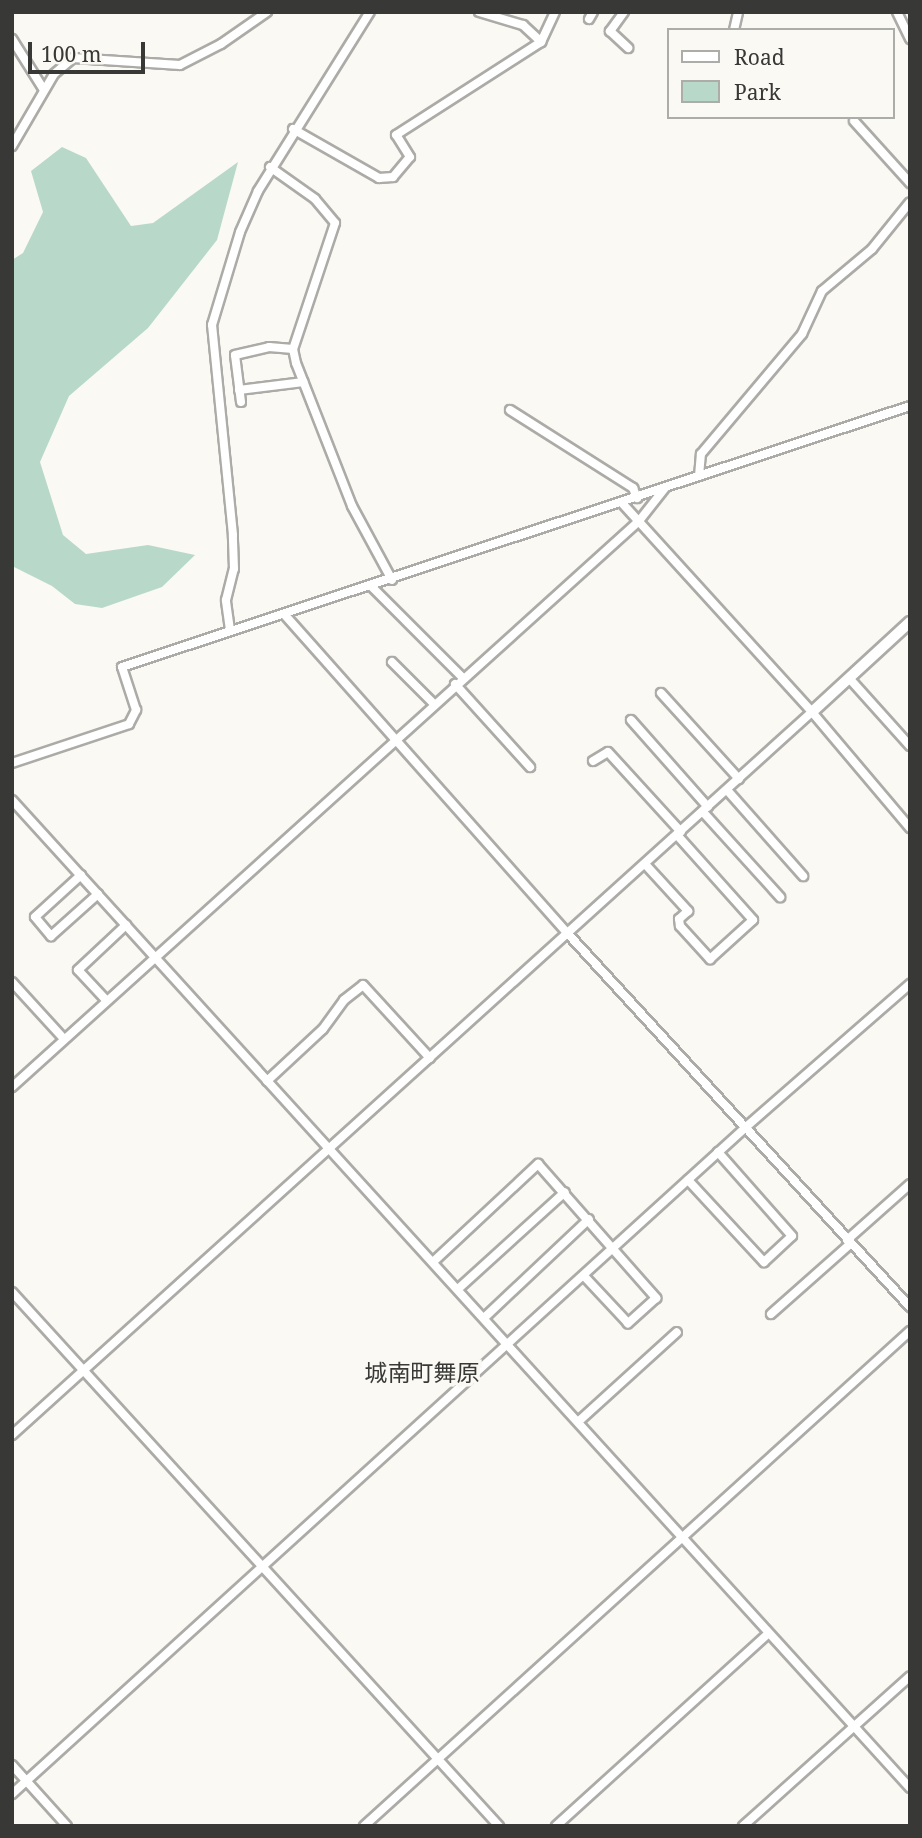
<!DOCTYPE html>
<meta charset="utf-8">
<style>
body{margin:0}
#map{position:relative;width:922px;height:1838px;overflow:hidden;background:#faf9f4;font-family:"Noto Serif","Noto Sans JP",serif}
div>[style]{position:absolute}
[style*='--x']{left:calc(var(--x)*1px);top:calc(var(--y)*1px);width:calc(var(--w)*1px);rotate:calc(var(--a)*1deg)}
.green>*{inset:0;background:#b8d9c9}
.roads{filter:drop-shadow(2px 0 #acaba7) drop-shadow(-2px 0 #acaba7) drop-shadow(0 2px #acaba7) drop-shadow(0 -2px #acaba7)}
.minor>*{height:8px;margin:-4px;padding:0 4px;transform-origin:4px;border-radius:4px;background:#fff}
.tertiary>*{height:10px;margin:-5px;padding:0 5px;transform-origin:5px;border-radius:5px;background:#fff}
span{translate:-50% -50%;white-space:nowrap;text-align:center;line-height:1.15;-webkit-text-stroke:7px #faf9f4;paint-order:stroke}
.quarter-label{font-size:23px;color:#383836}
.frame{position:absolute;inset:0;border:14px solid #383836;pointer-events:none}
.legend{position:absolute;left:667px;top:28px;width:228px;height:91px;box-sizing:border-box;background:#faf9f4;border:2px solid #acaca8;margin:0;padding:9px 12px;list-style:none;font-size:21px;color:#383836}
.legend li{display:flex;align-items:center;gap:14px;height:35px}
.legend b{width:35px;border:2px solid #acaca8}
.scale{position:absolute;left:28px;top:42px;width:117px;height:32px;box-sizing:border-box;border:4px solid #383836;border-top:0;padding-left:9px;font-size:21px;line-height:24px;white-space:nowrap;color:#383836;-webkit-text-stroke:5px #faf9f4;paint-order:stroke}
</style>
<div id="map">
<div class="green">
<i style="clip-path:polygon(62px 147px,86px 158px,131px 226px,153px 223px,238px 162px,217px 240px,148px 328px,69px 396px,40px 462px,63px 535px,86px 554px,148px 545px,195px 555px,162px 587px,102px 608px,75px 604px,52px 586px,12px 566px,12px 260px,23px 253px,43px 212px,31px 171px)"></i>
</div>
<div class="roads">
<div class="minor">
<i style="--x:479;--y:12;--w:46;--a:16.5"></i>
<i style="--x:523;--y:25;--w:25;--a:43"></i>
<i style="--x:624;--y:12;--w:24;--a:126"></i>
<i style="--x:610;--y:31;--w:25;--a:43"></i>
<i style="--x:897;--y:12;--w:30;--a:64"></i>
<i style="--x:589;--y:19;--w:8;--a:-60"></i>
<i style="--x:734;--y:30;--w:18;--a:-77"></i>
<i style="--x:12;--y:39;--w:60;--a:57.9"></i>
<i style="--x:854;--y:121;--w:84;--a:47.9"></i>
<i style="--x:293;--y:129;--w:99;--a:29.7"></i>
<i style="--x:379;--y:178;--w:14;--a:-4"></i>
<i style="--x:393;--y:177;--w:26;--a:-50"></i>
<i style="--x:410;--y:157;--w:26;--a:-122"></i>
<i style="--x:396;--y:135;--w:172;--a:-32.7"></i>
<i style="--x:541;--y:42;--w:33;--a:-65"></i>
<i style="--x:12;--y:146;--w:83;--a:-59.7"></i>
<i style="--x:54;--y:74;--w:25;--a:-40"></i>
<i style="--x:73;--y:58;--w:107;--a:3.7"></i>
<i style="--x:180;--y:65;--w:46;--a:-27.1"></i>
<i style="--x:221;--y:44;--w:56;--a:-34.8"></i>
<i style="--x:270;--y:167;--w:55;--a:35.4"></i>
<i style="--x:315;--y:199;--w:31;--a:50"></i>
<i style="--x:335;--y:223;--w:133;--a:108.4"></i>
<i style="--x:293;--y:349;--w:14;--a:78"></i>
<i style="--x:296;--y:363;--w:154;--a:68.6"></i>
<i style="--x:352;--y:506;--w:84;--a:61.6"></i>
<i style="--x:239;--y:390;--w:65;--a:-7"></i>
<i style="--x:241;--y:402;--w:47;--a:-97.3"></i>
<i style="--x:235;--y:355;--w:35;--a:-13"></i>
<i style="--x:269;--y:347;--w:24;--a:5"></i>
<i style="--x:510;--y:410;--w:146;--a:32.4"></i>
<i style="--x:633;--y:488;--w:11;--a:68"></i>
<i style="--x:699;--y:476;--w:22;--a:-85"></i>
<i style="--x:701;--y:454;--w:157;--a:-49.9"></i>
<i style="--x:802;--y:334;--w:47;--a:-65.1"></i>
<i style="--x:822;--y:291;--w:65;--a:-40"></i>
<i style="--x:872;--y:249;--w:60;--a:-51"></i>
<i style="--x:622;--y:503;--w:282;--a:47.7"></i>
<i style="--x:812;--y:712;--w:152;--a:49.8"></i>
<i style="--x:371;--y:586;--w:129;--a:45"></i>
<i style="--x:284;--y:614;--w:429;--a:48.4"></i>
<i style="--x:569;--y:935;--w:505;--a:47.49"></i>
<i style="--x:230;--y:630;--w:30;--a:-98"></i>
<i style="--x:226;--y:600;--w:32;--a:-76"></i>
<i style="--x:234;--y:569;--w:34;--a:-92"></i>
<i style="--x:233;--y:535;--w:211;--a:-95.7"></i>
<i style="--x:212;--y:325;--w:97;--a:-73.2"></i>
<i style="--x:240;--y:232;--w:45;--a:-66.3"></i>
<i style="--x:258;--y:191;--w:211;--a:-58"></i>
<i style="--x:392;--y:662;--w:58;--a:45"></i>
<i style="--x:849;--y:678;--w:91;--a:48.1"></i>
<i style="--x:455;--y:684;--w:112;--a:47.9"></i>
<i style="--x:661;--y:693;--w:116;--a:47.8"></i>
<i style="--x:631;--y:720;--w:116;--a:48.5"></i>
<i style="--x:593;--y:761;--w:17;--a:-31"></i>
<i style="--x:608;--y:752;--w:108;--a:47.6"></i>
<i style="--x:12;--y:763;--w:123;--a:-18.4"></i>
<i style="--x:129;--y:724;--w:16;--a:-63"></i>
<i style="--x:136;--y:710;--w:45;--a:-108"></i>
<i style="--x:122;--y:667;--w:830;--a:-18.33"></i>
<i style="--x:727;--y:790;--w:115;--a:48.5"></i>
<i style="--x:12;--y:800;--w:1335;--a:47.73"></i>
<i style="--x:703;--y:812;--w:115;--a:47.8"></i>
<i style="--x:645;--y:864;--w:64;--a:47.5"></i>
<i style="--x:688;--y:911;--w:12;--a:138"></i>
<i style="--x:679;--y:919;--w:7;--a:82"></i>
<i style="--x:680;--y:926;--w:45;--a:47.7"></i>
<i style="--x:710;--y:959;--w:58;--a:-42.2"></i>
<i style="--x:753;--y:920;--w:114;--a:-131.8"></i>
<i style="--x:81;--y:875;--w:62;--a:137.6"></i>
<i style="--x:35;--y:917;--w:25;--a:50"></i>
<i style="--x:51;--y:936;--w:63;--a:-41.8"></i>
<i style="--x:12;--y:982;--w:77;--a:47.6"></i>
<i style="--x:106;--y:1000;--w:41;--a:-133"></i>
<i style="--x:78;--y:970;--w:66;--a:-43.2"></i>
<i style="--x:267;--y:1081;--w:76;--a:-42.9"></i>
<i style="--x:323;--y:1029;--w:36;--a:-54"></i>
<i style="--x:344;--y:1000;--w:24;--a:-38"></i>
<i style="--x:363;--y:985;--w:99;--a:47.5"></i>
<i style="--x:12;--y:1087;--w:845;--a:-42.07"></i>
<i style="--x:639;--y:521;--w:42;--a:-51.8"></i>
<i style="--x:688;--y:1180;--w:112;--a:47.2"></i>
<i style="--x:764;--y:1262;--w:38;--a:-43"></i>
<i style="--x:792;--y:1236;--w:112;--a:-131.4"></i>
<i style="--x:847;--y:1240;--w:84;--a:-41.6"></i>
<i style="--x:433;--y:1262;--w:144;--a:-43"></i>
<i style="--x:538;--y:1164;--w:179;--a:48.6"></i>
<i style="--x:656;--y:1298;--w:38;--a:138"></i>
<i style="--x:628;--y:1323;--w:64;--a:-133.1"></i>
<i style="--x:458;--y:1289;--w:144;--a:-42.2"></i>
<i style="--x:12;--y:1292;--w:723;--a:47.64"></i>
<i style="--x:771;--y:1314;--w:106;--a:-41.5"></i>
<i style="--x:484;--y:1318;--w:144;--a:-43.3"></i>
<i style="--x:579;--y:1421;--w:132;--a:-42.2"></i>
<i style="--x:12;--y:1435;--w:1078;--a:-42.11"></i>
<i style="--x:12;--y:1765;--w:82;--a:48"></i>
<i style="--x:12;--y:1794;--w:992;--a:-42.26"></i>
<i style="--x:746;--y:1127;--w:218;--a:-41.1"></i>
<i style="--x:364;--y:1826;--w:737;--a:-42.2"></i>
<i style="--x:556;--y:1826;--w:286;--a:-42.2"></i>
<i style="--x:743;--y:1826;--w:224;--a:-41.9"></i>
</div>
<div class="tertiary">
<i style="--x:812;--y:712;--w:133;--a:-42.6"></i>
</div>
</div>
<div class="quarter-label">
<span style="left:422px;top:1372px">城南町舞原</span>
</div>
<div class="frame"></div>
<ul class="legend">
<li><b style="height:9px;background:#fff"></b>Road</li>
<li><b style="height:19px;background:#b8d9c9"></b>Park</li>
</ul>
<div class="scale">100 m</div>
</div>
